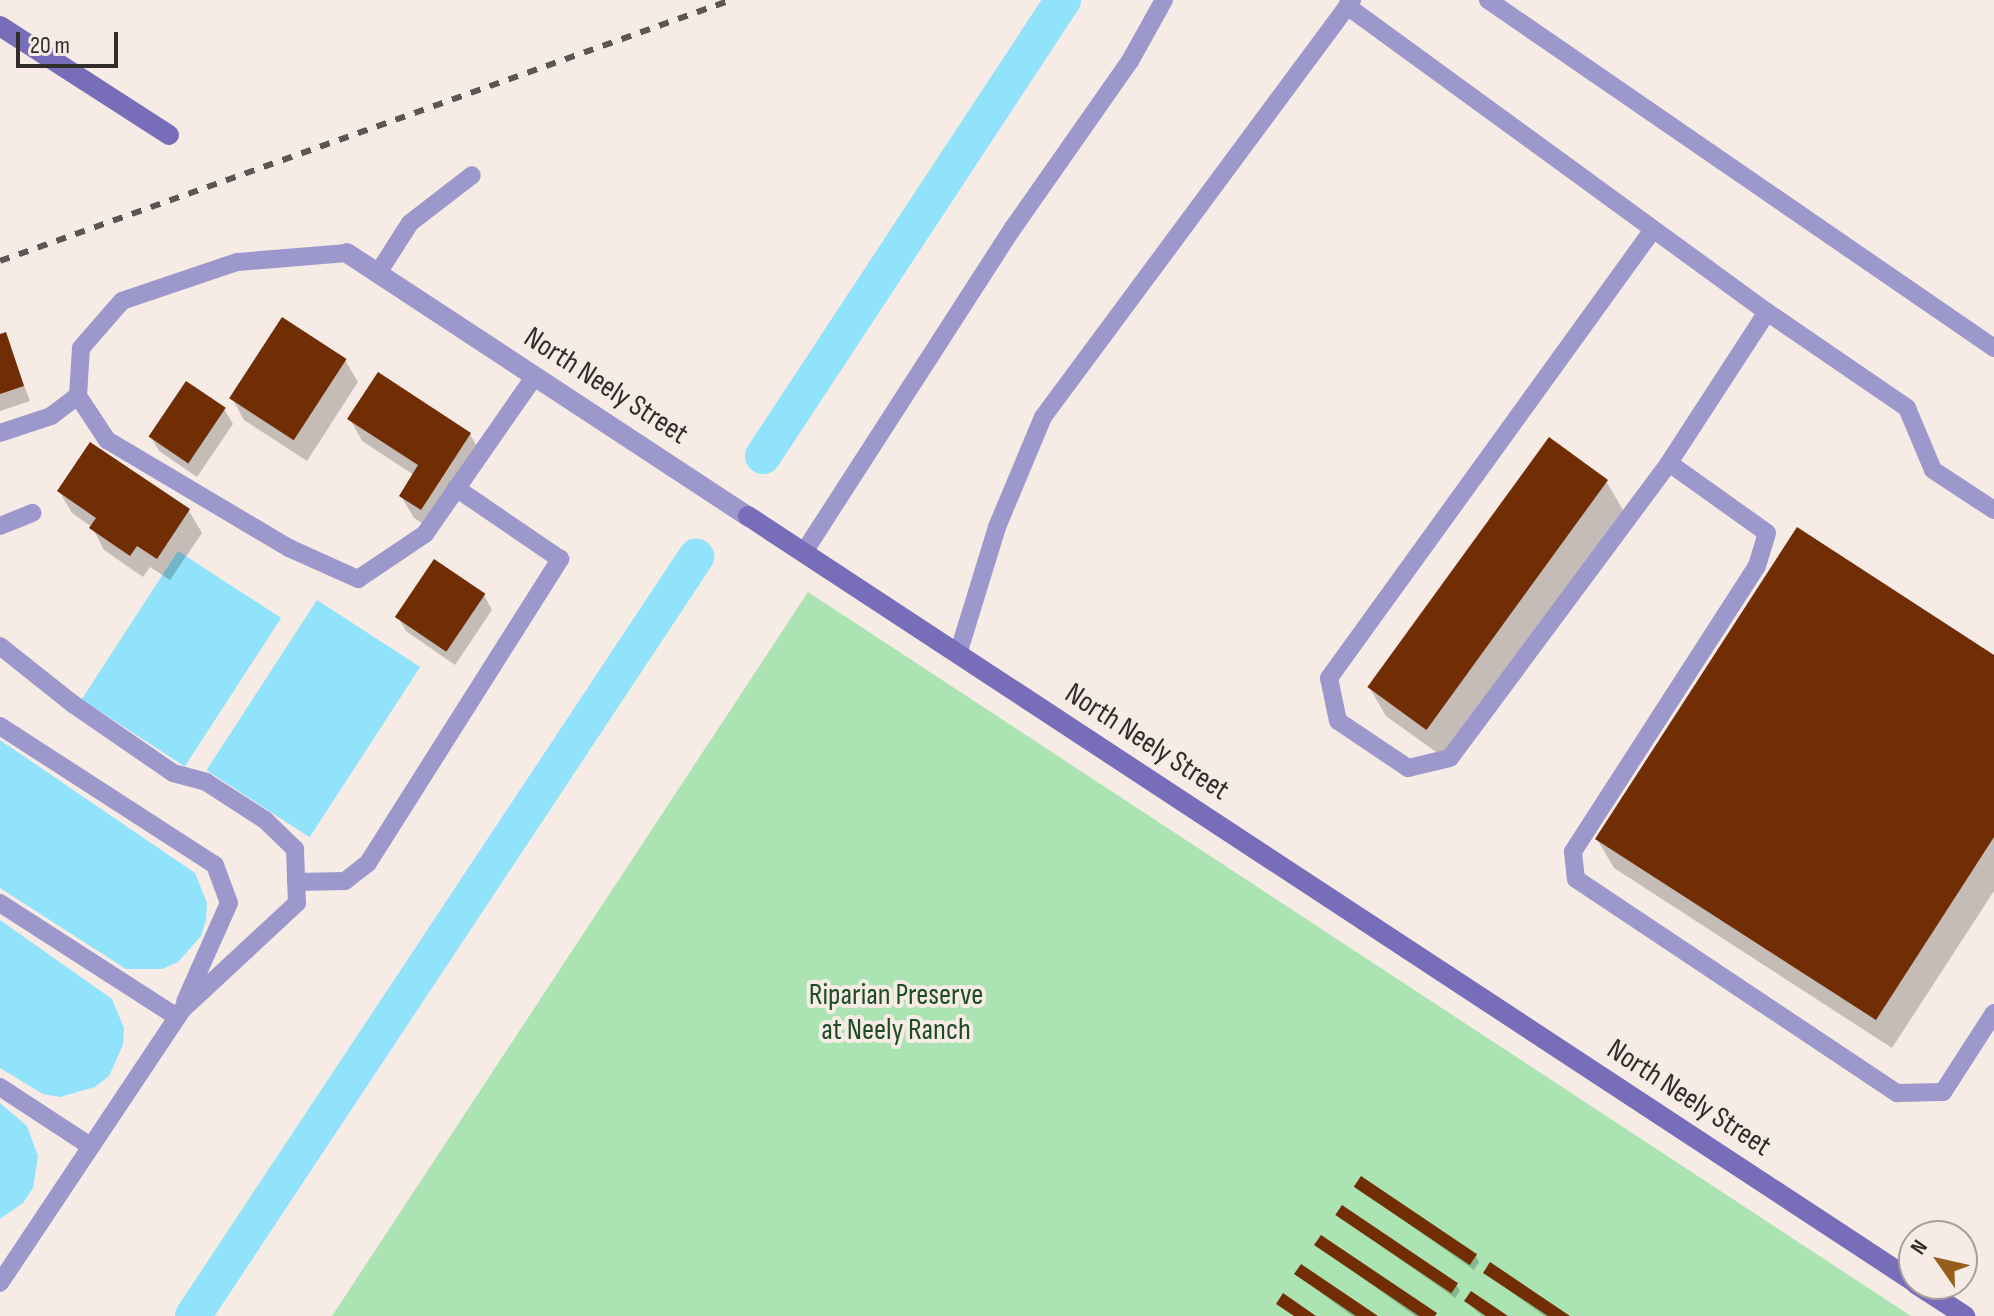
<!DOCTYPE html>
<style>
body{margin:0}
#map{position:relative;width:1994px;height:1316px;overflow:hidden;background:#f7ebe6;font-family:"Sofia Sans Condensed",sans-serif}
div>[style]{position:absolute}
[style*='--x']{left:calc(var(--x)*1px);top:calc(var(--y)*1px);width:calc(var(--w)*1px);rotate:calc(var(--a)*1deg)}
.green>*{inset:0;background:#abe4b2}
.water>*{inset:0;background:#91e2fb;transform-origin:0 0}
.shadow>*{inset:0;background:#0003}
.canal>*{height:36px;margin:-18px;padding:0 18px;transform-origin:18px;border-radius:18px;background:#91e2fb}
.building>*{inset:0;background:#712d04;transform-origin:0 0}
.lane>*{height:18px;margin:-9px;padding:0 9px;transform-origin:9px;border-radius:9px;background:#9d98cc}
.street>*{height:20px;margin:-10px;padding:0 10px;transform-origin:10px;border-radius:10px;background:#9d98cc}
.secondary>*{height:20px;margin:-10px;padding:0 10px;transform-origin:10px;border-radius:10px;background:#786db8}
.rail>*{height:6px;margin-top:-3px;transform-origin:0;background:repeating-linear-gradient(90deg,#5b5653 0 10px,transparent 0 20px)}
span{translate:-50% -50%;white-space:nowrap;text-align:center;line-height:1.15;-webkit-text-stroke:8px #f7ebe6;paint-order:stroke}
.street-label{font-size:30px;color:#302c2a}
.park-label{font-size:30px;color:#1b4c26}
.north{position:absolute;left:1898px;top:1220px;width:80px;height:80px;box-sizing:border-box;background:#f7ebe6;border:2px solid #a79f9b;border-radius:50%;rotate:304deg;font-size:22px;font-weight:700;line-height:32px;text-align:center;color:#302c2a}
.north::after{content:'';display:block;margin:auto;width:28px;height:36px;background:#975e1b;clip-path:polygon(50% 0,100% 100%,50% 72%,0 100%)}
.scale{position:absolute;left:16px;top:32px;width:102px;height:36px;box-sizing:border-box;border:4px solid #302c2a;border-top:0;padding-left:10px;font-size:24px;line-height:28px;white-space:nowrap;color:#302c2a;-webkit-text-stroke:6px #f7ebe6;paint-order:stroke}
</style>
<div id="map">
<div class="green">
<i style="clip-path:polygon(808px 592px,1911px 1316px,332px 1316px)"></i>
</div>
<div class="water">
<i style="left:178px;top:551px;width:123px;height:177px;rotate:33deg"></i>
<i style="left:317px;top:600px;width:123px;height:203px;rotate:33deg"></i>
<i style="clip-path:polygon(0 740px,195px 873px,207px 903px,206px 920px,201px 936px,178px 962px,162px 969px,126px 969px,0 888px)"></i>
<i style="clip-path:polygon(0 920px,112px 999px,124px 1028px,123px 1045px,109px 1076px,95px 1087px,60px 1097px,43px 1094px,0 1068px)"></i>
<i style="clip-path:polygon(0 1103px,27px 1126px,38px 1156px,33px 1188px,23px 1203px,0 1219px)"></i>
</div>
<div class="shadow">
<i style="clip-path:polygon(5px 334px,30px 401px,0 411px,0 336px)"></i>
<i style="clip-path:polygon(345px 360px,358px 382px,307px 461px,244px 420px,232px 398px)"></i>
<i style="clip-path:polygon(224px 409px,233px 424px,197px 477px,159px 451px,151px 437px)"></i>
<i style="clip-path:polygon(350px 419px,470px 434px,482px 456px,434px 531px,414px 518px,401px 496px,414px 475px,362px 441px)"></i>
<i style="clip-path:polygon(91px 445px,189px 511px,202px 533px,170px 580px,150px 567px,143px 577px,104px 550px,92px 527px,72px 513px,59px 491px)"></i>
<i style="clip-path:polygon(1606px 481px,1623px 510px,1443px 757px,1386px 716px,1369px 687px)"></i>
<i style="clip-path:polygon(484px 595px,492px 610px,455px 665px,406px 631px,398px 617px)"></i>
<i style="clip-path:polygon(1994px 657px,1994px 891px,1892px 1048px,1614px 868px,1597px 839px)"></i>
<i style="clip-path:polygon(1356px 1187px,1475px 1255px,1479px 1262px,1474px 1270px)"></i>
<i style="clip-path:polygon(1337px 1215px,1456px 1284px,1460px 1291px,1455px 1298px)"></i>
<i style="clip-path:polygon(1317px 1245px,1435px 1315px,1436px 1316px,1415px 1316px)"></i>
<i style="clip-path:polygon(1486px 1273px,1566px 1316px,1544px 1316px)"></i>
<i style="clip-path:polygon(1296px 1274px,1375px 1316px,1352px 1316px)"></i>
<i style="clip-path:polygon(1466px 1301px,1504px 1316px,1482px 1316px)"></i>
</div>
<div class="canal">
<i style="--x:763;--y:456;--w:546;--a:-56.66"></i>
<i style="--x:193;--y:1316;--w:911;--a:-56.47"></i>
</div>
<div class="building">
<i style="left:282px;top:317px;width:77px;height:97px;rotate:33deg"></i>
<i style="clip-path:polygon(6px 332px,24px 386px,0 394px,0 334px)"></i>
<i style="clip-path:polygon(378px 372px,471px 433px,421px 510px,399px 496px,418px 465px,347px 419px)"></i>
<i style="left:186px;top:381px;width:48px;height:67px;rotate:34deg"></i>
<i style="left:1549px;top:437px;width:73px;height:309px;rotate:36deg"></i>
<i style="clip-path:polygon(90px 442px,190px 509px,157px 559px,137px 546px,130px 556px,89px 528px,96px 518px,57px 491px)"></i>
<i style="clip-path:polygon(1797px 527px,1994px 655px,1994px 837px,1876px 1020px,1595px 839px)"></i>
<i style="left:434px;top:559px;width:62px;height:70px;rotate:34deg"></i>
<i style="left:1361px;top:1176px;width:140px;height:13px;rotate:34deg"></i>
<i style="left:1342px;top:1205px;width:140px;height:12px;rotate:34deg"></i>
<i style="clip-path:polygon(1321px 1235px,1437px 1313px,1435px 1316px,1419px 1316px,1314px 1245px)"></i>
<i style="clip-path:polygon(1490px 1262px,1570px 1316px,1548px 1316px,1483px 1273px)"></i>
<i style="clip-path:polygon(1301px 1264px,1378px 1316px,1356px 1316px,1294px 1274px)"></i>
<i style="clip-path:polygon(1471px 1291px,1508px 1316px,1486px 1316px,1464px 1301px)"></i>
<i style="clip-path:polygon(1283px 1293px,1316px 1316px,1294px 1316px,1276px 1304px)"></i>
</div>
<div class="lane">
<i style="--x:1488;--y:0;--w:614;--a:34.52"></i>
<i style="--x:1347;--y:6;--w:520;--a:36.08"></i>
<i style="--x:1767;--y:312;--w:180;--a:123"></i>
<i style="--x:1669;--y:463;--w:367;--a:126.6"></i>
<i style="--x:1450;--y:758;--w:43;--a:166.6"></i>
<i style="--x:1408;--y:768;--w:84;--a:-146.1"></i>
<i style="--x:1338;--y:721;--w:44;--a:-101.8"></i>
<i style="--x:1329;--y:678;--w:551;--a:-54.15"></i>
<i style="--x:347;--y:253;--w:110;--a:175.3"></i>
<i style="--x:237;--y:262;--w:121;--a:161.3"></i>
<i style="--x:122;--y:301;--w:62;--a:131.1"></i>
<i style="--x:81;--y:348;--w:48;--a:93.6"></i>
<i style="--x:78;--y:396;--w:53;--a:56.6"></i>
<i style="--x:107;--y:440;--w:212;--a:30.7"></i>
<i style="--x:289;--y:548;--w:76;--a:24.2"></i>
<i style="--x:358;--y:579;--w:81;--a:-33.9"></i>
<i style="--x:425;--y:534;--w:193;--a:-55.2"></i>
<i style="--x:378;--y:273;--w:59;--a:-57.4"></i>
<i style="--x:410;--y:223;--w:78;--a:-37.7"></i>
<i style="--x:1767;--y:312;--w:170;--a:34.4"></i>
<i style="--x:1907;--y:408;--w:67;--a:67.2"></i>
<i style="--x:1933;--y:470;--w:73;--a:33.3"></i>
<i style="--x:0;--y:433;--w:54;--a:-18.4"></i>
<i style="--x:51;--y:416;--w:34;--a:-37"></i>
<i style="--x:1669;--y:463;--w:120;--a:35.5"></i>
<i style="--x:1767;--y:533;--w:34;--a:107"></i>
<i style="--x:1757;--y:566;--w:340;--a:122.8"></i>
<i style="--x:1573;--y:852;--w:27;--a:84"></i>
<i style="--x:1576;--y:879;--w:386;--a:33.7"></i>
<i style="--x:1897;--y:1093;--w:46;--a:-1.2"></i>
<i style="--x:1943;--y:1092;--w:94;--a:-57.2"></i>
<i style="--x:0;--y:526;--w:35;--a:-22"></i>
<i style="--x:804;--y:552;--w:386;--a:-57.2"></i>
<i style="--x:1013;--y:228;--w:204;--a:-55"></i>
<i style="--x:1130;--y:61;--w:70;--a:-60.9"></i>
<i style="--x:0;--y:646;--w:93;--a:38.5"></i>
<i style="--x:73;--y:704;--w:121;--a:34.6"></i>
<i style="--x:173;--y:773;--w:34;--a:15"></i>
<i style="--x:206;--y:782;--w:70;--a:32.8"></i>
<i style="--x:265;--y:820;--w:42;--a:44"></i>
<i style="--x:295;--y:849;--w:54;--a:87.9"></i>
<i style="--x:297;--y:903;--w:157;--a:137.1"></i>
<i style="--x:182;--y:1010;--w:328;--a:123.7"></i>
<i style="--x:958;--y:654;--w:133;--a:-72.9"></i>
<i style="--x:997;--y:527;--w:119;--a:-67.3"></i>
<i style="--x:1043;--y:417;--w:519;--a:-53.46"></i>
<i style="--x:0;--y:726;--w:256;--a:32.9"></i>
<i style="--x:215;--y:865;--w:40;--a:69.8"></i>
<i style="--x:229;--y:903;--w:108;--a:114"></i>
<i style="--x:296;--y:882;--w:49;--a:-1.2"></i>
<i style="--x:345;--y:881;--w:29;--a:-38"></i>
<i style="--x:368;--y:863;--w:360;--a:-57.7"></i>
<i style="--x:560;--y:559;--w:126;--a:-145.7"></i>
<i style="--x:0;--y:903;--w:211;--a:32.8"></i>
<i style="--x:0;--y:1087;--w:108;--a:33.2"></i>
</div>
<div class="street">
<i style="--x:347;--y:253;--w:480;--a:33.3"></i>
</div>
<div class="secondary">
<i style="--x:0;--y:26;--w:201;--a:32.8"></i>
<i style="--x:748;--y:516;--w:1395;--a:33.3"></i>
<i style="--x:1916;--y:1284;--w:59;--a:33.1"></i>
</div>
<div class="rail">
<i style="--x:0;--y:261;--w:776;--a:-19.65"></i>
</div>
<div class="street-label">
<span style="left:606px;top:386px;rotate:33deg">North Neely Street</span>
<span style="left:1147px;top:742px;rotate:33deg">North Neely Street</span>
<span style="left:1689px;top:1098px;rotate:33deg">North Neely Street</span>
</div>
<div class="park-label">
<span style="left:896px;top:1012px">Riparian Preserve<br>at Neely Ranch</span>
</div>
<div class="north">N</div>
<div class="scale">20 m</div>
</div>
